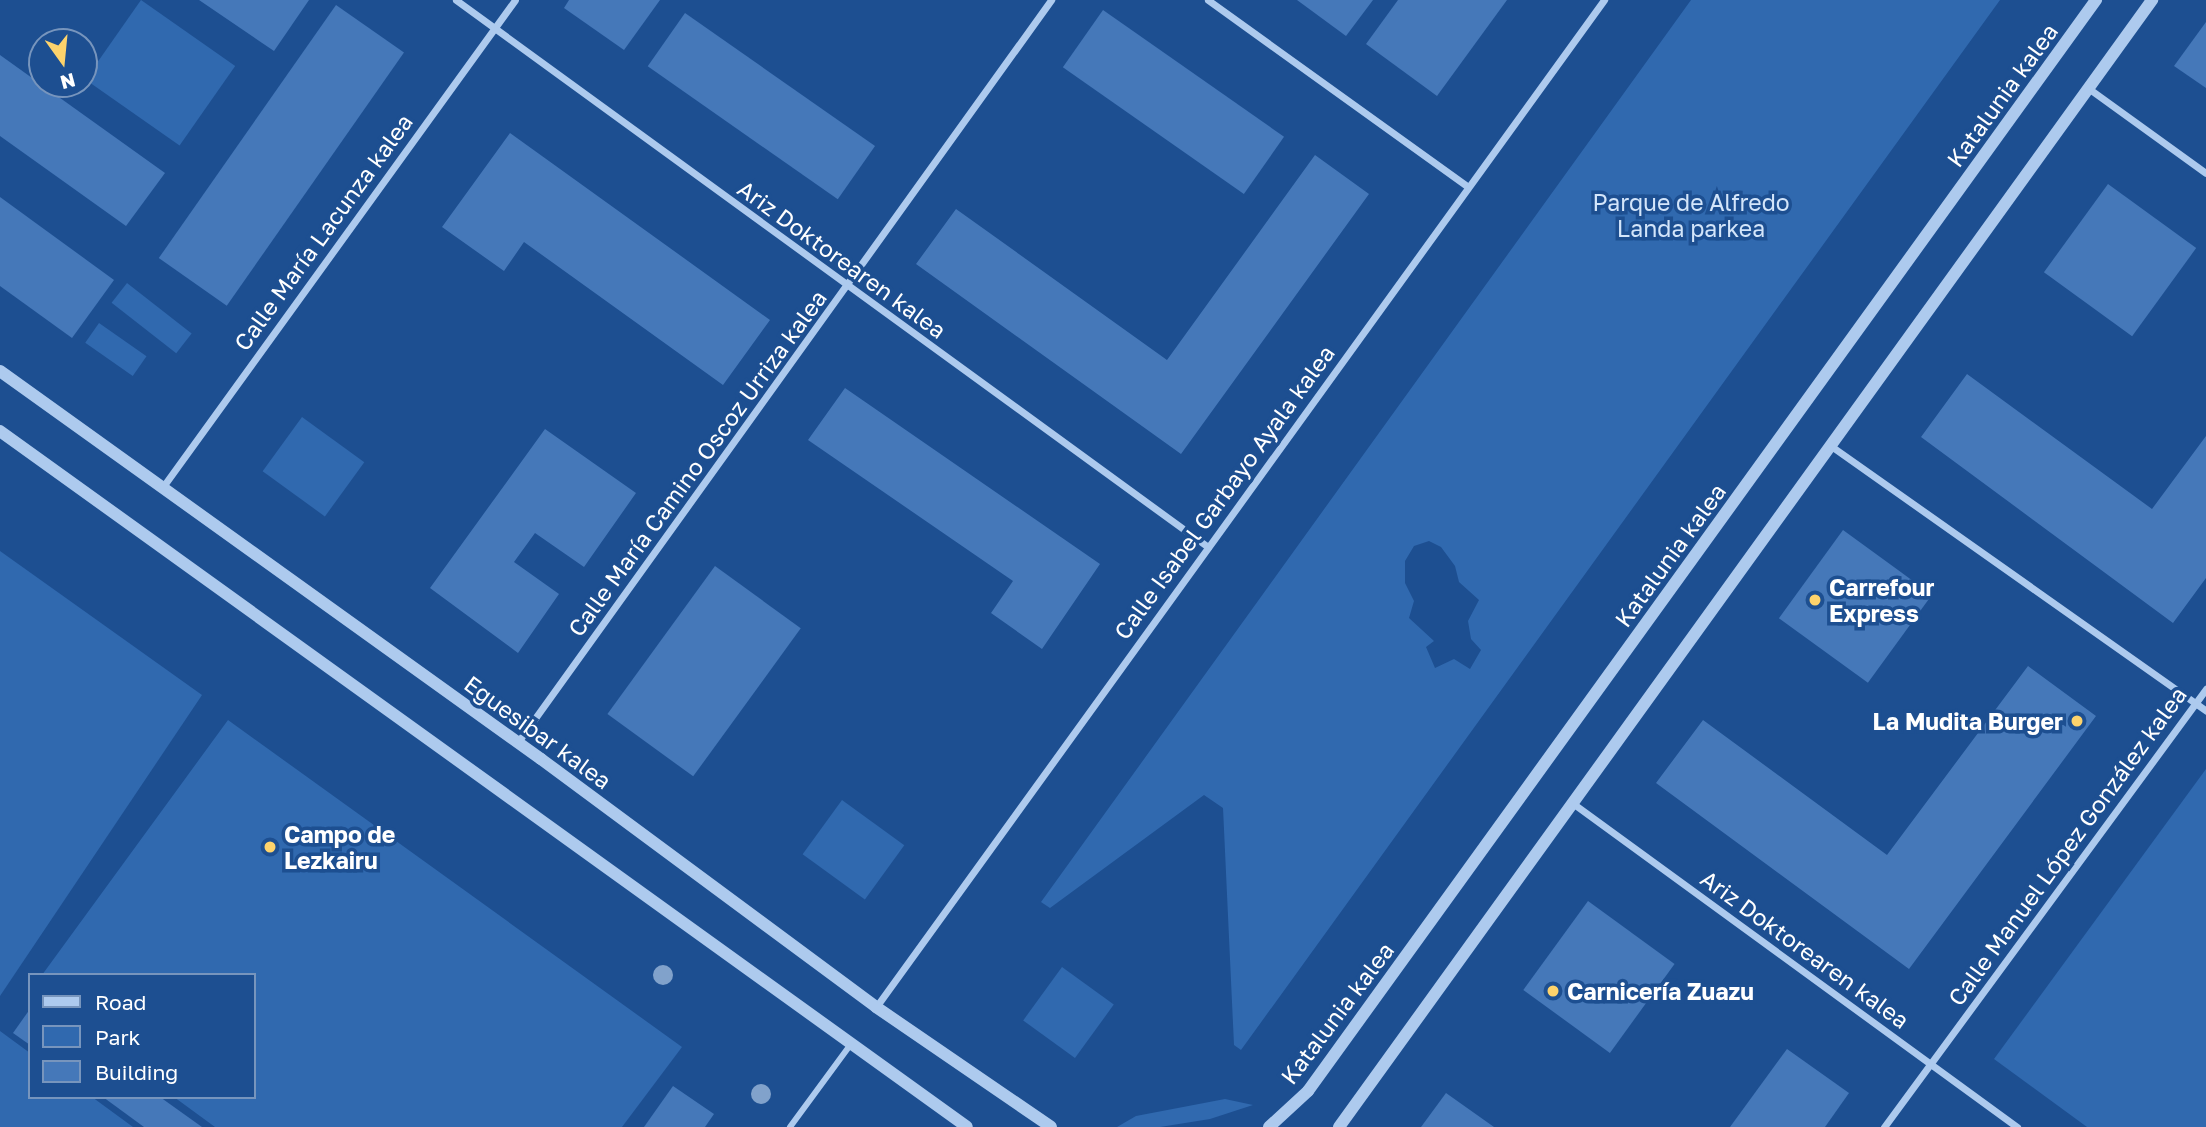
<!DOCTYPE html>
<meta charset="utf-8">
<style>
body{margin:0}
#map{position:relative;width:2206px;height:1127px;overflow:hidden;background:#1d4f91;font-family:"Golos Text",sans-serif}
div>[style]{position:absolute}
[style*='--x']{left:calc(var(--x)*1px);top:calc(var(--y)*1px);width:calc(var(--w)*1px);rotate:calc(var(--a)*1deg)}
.green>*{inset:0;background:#3069af;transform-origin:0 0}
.building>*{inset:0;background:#4578b9;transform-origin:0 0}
.pedestrian>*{height:6px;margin:-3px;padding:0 3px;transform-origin:3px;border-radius:3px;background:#adcaee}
.minor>*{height:7px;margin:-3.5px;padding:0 3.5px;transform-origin:3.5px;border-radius:3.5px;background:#adcaee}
.tertiary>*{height:12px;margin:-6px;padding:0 6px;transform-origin:6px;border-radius:6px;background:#adcaee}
.trees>*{width:20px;height:20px;margin:-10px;border-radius:50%;background:#81a2cb}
.dots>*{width:19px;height:19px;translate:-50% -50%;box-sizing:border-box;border:4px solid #1d4f91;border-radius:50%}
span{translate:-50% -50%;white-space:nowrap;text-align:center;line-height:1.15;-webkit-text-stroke:7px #1d4f91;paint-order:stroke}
.street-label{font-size:23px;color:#fff}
.park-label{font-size:23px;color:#d3e5fa}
.poi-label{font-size:23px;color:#fff;font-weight:700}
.left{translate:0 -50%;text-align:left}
.right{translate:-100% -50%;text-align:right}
.legend{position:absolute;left:28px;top:973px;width:228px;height:126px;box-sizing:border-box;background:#1d4f91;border:2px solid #7795bd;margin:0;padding:9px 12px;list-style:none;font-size:21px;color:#fff}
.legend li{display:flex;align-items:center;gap:14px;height:35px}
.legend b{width:35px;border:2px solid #7795bd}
.north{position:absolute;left:28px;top:28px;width:70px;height:70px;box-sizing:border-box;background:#1d4f91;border:2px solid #7795bd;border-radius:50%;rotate:165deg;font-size:19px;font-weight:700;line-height:28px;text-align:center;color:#fff}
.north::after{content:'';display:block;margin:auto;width:24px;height:32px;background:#fdd36c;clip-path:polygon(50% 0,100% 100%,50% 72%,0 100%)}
</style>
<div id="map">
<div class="green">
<i style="left:141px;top:0;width:115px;height:97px;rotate:35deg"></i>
<i style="clip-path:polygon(evenodd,1691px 0,2000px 0,1241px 1050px,1234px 1045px,1223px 808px,1204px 795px,1050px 908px,1041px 902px,1691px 0,1429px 541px,1441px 547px,1455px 566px,1459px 582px,1479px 600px,1468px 621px,1471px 639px,1481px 650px,1470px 669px,1454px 659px,1435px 668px,1426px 647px,1434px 641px,1409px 618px,1414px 601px,1405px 583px,1405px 561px,1414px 546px,1429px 541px)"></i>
<i style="left:127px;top:283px;width:82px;height:25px;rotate:38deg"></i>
<i style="left:99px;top:323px;width:58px;height:24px;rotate:35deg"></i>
<i style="left:302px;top:417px;width:77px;height:67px;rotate:36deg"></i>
<i style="clip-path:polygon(0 551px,202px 695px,0 996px)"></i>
<i style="clip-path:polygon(228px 720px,682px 1047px,622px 1127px,215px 1127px,174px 1097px,254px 1097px,254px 975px,42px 975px)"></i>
<i style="clip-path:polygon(2206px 769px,2206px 1127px,2087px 1127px,1994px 1059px)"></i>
<i style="left:842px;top:800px;width:77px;height:67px;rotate:36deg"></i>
<i style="left:1062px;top:967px;width:64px;height:66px;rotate:36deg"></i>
<i style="clip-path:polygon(0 1031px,30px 1053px,30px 1097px,92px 1097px,133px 1127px,0 1127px)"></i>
<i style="clip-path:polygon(1225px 1099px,1253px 1105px,1210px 1119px,1160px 1127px,1117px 1127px,1136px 1116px)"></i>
</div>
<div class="building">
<i style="clip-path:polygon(199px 0,309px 0,274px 51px)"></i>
<i style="clip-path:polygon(569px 0,660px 0,624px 50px,564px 8px)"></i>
<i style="clip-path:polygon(1297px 0,1373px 0,1346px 36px)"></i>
<i style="clip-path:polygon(1398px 0,1507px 0,1437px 96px,1366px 44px)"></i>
<i style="left:336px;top:5px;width:83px;height:309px;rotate:35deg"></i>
<i style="left:1103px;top:10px;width:221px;height:70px;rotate:35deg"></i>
<i style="left:685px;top:13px;width:232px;height:65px;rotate:35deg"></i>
<i style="clip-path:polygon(2206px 22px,2206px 88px,2174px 66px)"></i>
<i style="clip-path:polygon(0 55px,165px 173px,126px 226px,0 136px)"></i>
<i style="clip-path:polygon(510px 133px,770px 320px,723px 385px,524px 242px,504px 271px,442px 227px)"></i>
<i style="clip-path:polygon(1315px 155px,1369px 194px,1181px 454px,916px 264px,956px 209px,1167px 360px)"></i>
<i style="left:2108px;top:184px;width:109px;height:109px;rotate:36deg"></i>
<i style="clip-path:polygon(0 197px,114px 280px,72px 338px,0 286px)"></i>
<i style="clip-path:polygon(1967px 374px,2152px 509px,2206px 436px,2206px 578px,2173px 623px,1921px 437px)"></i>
<i style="clip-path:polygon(845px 388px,1100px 564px,1042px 649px,991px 613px,1013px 581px,808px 440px)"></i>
<i style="clip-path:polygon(545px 429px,636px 493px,584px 567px,535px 533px,514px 562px,559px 594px,518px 653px,430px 588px)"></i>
<i style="left:1843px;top:530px;width:110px;height:109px;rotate:36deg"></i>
<i style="left:715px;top:566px;width:106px;height:183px;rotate:36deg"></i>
<i style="clip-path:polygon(2028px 666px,2096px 716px,1909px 969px,1656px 783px,1703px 720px,1887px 855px)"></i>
<i style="left:1588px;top:901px;width:107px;height:110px;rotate:36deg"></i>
<i style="clip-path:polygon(30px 1009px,30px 1045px,13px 1033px)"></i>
<i style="clip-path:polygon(1787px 1049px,1849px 1093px,1825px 1127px,1730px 1127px)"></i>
<i style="clip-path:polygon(673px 1086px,714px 1114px,705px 1127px,644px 1127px)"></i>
<i style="clip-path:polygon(1446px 1093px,1494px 1127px,1421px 1127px)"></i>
<i style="clip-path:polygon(103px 1097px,160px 1097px,202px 1127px,144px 1127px)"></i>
</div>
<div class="pedestrian">
<i style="--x:790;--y:1127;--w:103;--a:-53.7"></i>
</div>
<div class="minor">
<i style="--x:456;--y:0;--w:930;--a:36.03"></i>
<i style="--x:1208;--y:0;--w:319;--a:35.7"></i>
<i style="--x:2088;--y:88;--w:145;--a:35.8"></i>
<i style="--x:1831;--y:446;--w:459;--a:35.2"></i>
<i style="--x:162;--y:488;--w:602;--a:-54.12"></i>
<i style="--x:518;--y:742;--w:914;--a:-54.31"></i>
<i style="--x:1571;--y:802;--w:552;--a:36.08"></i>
<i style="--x:876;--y:1007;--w:1243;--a:-54.14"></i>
<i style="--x:1884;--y:1127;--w:544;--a:-53.68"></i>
</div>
<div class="tertiary">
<i style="--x:0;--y:371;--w:666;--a:35.65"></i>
<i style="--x:541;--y:759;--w:417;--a:36.5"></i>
<i style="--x:876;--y:1007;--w:212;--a:34.4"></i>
<i style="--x:0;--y:431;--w:1191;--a:35.74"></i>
<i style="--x:1269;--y:1127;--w:53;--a:-42.7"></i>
<i style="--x:1308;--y:1091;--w:1346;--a:-54.16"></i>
<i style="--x:1339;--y:1127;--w:1390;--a:-54.19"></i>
</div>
<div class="trees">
<i style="left:663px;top:975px"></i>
<i style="left:761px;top:1094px"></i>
</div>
<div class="dots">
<i style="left:1815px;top:600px;background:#fdd36c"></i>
<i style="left:2077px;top:721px;background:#fdd36c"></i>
<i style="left:270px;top:847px;background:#fdd36c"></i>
<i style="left:1553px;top:991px;background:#fdd36c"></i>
</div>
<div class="street-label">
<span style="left:2002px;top:95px;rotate:-54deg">Katalunia kalea</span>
<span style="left:323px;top:232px;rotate:-54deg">Calle María Lacunza kalea</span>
<span style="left:842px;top:259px;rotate:36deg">Ariz Doktorearen kalea</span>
<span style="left:697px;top:463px;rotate:-54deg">Calle María Camino Oscoz Urriza kalea</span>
<span style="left:1224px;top:492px;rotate:-54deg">Calle Isabel Garbayo Ayala kalea</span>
<span style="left:1670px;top:555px;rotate:-54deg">Katalunia kalea</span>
<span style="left:538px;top:732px;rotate:36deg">Eguesibar kalea</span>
<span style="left:2067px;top:846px;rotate:-54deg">Calle Manuel López González kalea</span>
<span style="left:1805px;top:949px;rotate:36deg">Ariz Doktorearen kalea</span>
<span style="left:1337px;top:1013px;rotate:-53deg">Katalunia kalea</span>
</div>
<div class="park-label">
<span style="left:1691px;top:215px">Parque de Alfredo<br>Landa parkea</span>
</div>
<div class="poi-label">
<span class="left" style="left:1829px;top:600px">Carrefour<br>Express</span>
<span class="right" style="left:2063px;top:721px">La Mudita Burger</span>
<span class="left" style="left:284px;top:847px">Campo de<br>Lezkairu</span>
<span class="left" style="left:1567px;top:991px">Carnicería Zuazu</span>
</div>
<ul class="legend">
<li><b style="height:9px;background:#adcaee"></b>Road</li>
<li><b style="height:19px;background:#3069af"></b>Park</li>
<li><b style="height:19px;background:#4578b9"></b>Building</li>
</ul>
<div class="north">N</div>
</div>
